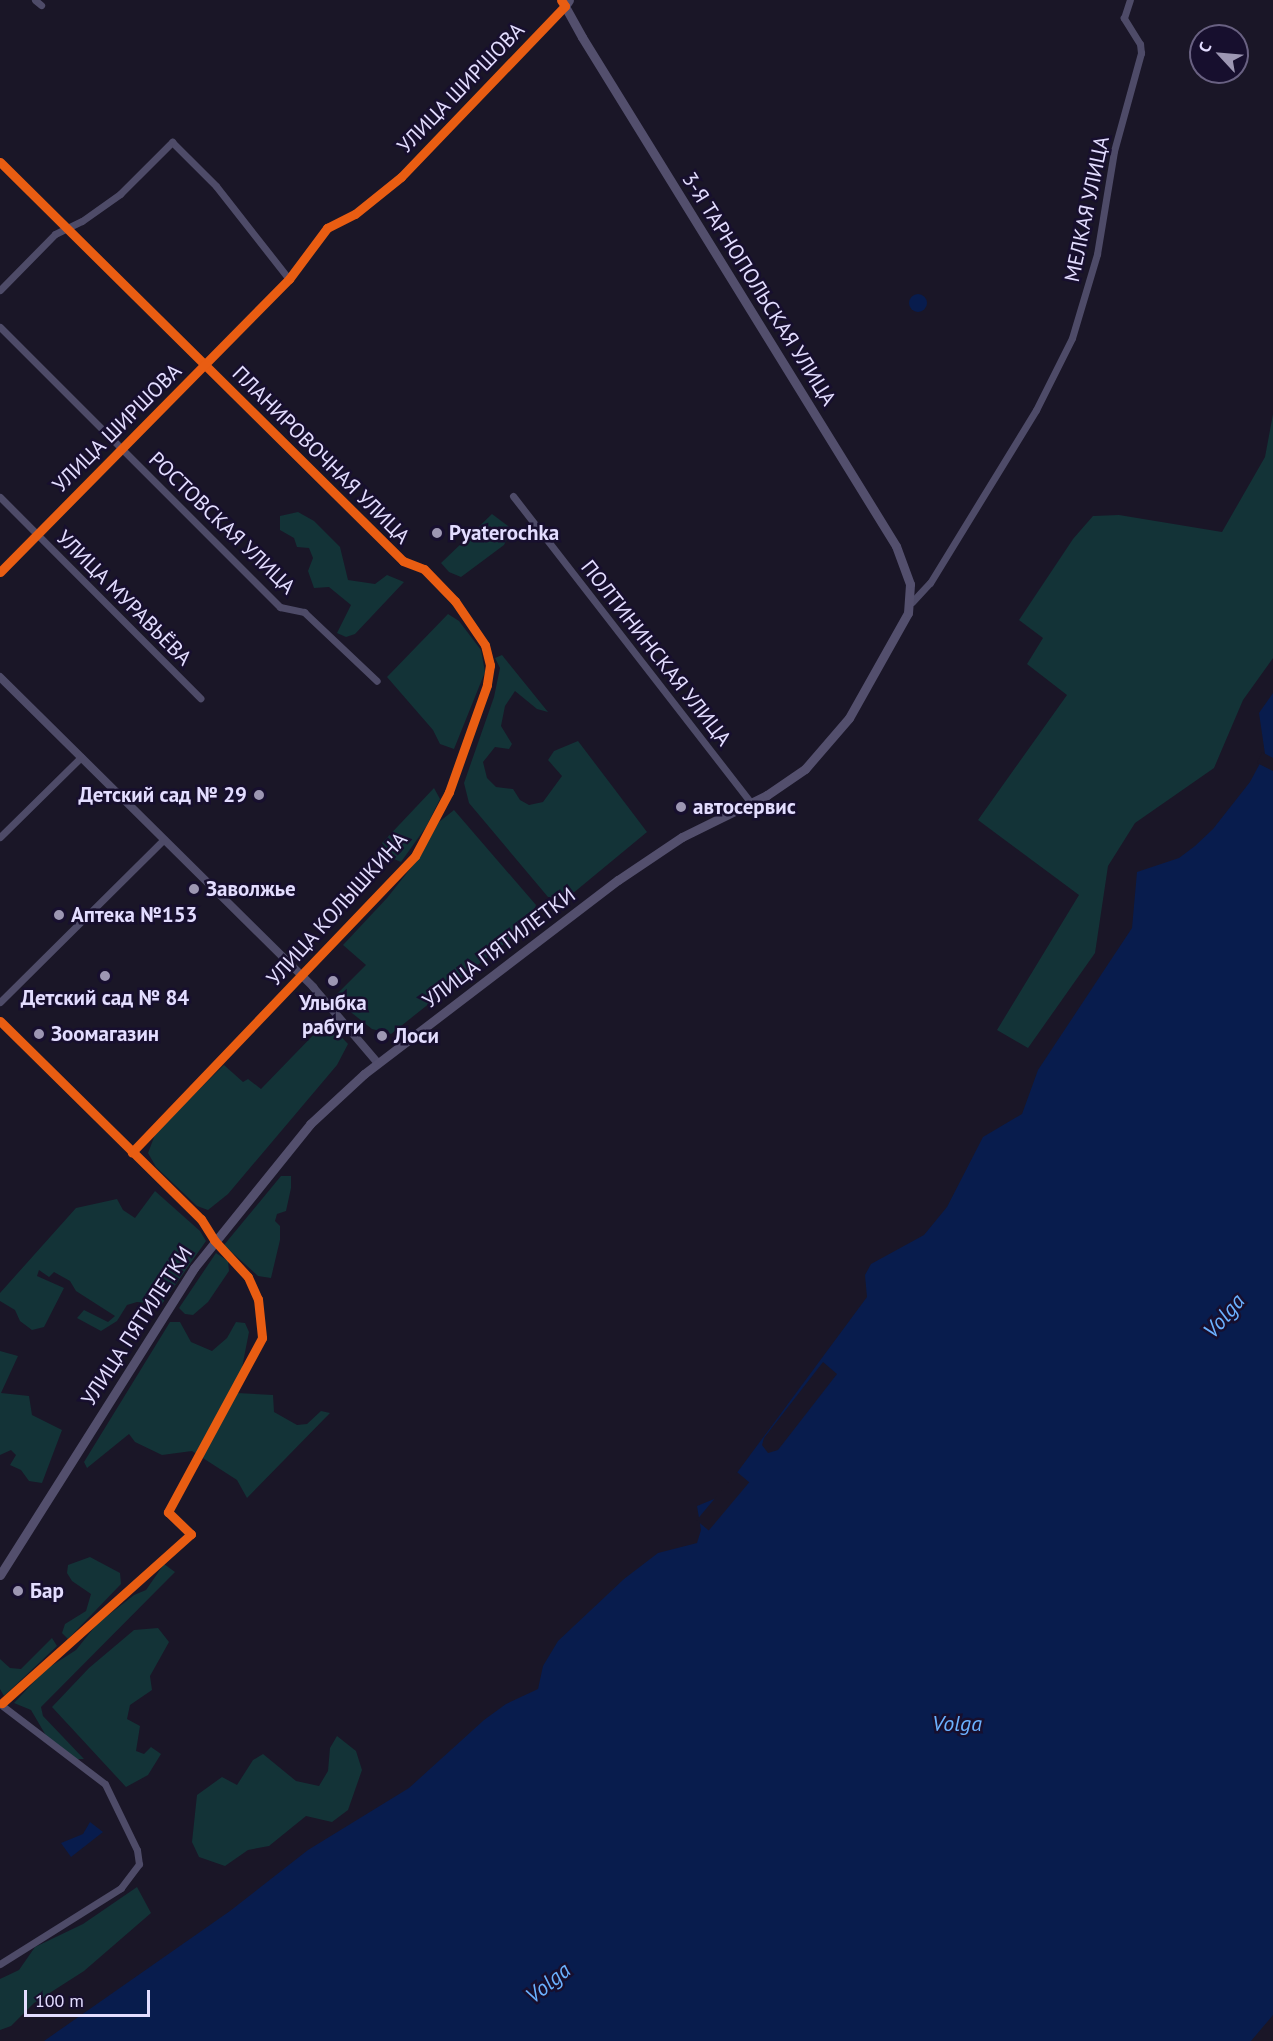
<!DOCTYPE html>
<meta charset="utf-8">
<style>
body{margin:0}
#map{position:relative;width:1273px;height:2041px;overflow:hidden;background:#1a1627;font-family:"PT Sans",sans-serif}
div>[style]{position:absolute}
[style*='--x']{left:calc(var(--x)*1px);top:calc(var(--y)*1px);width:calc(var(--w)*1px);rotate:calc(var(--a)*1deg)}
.green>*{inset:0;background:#133337}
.water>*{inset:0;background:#081c4d}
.round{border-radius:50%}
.pier>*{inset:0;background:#1a1627;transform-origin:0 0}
.minor>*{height:7px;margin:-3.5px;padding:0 3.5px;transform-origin:3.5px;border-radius:3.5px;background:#4e4b68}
.tertiary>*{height:8px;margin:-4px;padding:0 4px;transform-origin:4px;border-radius:4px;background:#4e4b68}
.secondary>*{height:9px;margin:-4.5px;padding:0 4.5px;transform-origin:4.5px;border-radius:4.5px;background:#534f6d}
.cycleway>*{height:9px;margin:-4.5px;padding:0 4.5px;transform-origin:4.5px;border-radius:4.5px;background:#e95d12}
.dots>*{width:16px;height:16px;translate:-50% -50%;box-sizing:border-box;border:3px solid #170f2e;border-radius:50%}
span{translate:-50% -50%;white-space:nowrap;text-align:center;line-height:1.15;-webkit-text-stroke:5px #170f2e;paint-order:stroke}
.street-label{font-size:21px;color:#e3ddff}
.poi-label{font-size:21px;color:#e3ddff;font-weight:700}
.left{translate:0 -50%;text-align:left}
.right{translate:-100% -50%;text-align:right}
.water-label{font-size:22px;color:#6bb1ff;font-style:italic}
.north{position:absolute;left:1189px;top:24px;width:60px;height:60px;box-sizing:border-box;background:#170f2e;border:2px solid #696182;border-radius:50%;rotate:296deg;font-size:16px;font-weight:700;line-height:24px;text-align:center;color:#e3ddff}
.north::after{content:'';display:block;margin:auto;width:21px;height:27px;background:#9d97b3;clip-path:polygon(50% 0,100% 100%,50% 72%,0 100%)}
.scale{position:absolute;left:24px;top:1990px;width:126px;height:27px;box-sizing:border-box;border:3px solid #e3ddff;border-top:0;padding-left:8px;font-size:18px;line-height:21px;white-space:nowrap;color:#e3ddff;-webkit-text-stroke:4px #170f2e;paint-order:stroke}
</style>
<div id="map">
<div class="green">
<i style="clip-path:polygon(1273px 414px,1273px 658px,1243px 700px,1214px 768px,1135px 823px,1108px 866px,1095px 953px,1028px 1048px,997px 1030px,1079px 895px,978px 820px,1067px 695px,1027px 664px,1043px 638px,1019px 620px,1073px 539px,1093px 516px,1119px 515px,1222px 532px,1265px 457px)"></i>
<i style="clip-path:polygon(298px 512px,314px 521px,340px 547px,348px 580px,375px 584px,387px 575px,404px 582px,355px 634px,346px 637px,337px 633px,351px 605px,329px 587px,314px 588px,308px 571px,313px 558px,309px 548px,297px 547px,294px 538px,280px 530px,280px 516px)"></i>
<i style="clip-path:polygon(492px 514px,512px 529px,504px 545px,461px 577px,449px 572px,441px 563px)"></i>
<i style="clip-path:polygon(448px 614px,459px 621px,481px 650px,485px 672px,454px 749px,440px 744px,433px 730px,387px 677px)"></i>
<i style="clip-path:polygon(502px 655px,548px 712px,537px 709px,515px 691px,505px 706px,501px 726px,512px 744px,509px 749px,495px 747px,483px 762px,487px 778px,496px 787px,513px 789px,520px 800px,529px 805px,543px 802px,562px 776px,548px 760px,554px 751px,578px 741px,647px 832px,566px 899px,548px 897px,469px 803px,464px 783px,494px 697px,500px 668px,495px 658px)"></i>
<i style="clip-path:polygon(434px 788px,440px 799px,426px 827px,401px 862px,394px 859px,382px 843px)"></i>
<i style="clip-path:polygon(454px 810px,536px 905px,529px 924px,391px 1034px,372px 1029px,333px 998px,366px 965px,343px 945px,387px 898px,418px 859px,439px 822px)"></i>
<i style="clip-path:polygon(322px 1026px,334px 1029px,348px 1044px,337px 1065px,228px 1194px,208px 1210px,197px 1206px,156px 1167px,148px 1153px,156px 1132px,224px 1065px,243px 1082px,248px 1079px,261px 1089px)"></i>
<i style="clip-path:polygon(281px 1176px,291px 1176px,291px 1188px,286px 1211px,277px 1214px,275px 1221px,280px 1226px,280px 1240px,271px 1278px,258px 1276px,224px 1245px)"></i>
<i style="clip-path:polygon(155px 1191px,200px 1231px,206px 1241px,162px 1304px,137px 1302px,127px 1305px,117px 1321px,101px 1331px,77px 1318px,84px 1310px,108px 1322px,115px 1316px,76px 1291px,70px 1281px,54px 1272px,49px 1277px,39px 1270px,37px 1276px,64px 1288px,44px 1327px,32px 1330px,20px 1321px,15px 1310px,0 1301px,0 1293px,76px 1208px,117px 1199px,123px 1210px,135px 1218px)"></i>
<i style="clip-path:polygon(216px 1253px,228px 1261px,229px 1271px,208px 1302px,193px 1315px,185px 1314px,179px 1308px)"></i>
<i style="clip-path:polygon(170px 1322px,180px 1322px,191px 1342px,212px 1351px,227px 1338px,236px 1322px,245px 1323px,249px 1332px,237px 1393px,273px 1395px,274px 1412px,297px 1425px,307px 1424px,321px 1411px,330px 1413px,247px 1498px,237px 1480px,192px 1451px,162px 1455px,135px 1442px,129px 1434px,87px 1468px,84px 1462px)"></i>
<i style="clip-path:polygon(0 1351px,18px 1356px,1px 1393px,29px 1396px,32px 1415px,62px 1430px,42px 1483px,29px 1481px,21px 1470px,10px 1465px,16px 1455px,11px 1450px,0 1455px)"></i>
<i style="clip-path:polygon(90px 1557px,120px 1573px,121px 1584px,68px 1639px,62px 1633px,65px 1624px,86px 1611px,91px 1594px,72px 1581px,67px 1573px,68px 1565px)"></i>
<i style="clip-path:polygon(164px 1564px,175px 1572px,41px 1707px,43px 1716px,84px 1759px,77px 1759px,48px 1739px,31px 1710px,14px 1703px,45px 1670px,76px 1650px,97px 1624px,134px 1595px,146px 1590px)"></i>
<i style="clip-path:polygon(158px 1628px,169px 1642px,150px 1676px,152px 1690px,130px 1705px,127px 1719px,140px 1726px,136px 1751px,144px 1754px,151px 1747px,161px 1754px,148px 1775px,126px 1787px,52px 1707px,89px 1668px,134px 1630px)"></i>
<i style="clip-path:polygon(52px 1638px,57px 1646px,4px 1696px,0 1689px,0 1659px,10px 1668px,21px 1669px)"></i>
<i style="clip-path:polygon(337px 1736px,356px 1751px,362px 1770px,348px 1810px,332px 1822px,306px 1816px,269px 1846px,248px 1850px,225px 1866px,199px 1857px,192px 1842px,197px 1795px,222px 1777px,237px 1785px,253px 1760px,263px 1754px,296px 1781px,319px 1786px,328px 1771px,330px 1748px)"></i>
<i style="clip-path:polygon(137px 1887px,151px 1913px,84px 1971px,34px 2003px,11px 2026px,0 2030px,0 1979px,19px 1970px,35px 1947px,83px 1924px)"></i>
</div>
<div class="water">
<i class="round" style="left:909px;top:294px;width:18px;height:18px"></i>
<i style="clip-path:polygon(1273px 693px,1273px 2015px,1251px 2041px,44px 2041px,230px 1911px,308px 1850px,409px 1788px,484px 1720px,506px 1704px,538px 1689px,543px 1666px,558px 1641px,624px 1579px,658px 1553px,697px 1543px,701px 1530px,697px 1506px,719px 1497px,867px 1297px,865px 1275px,871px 1264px,924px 1235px,947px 1207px,983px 1137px,1022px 1114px,1038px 1070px,1132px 928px,1137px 872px,1179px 858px,1195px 846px,1213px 829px,1250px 782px,1265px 754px,1259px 713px)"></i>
<i style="clip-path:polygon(90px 1822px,103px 1832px,71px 1857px,61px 1843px,83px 1834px)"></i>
</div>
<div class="pier">
<i style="clip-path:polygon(1262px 752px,1273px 758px,1273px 771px,1257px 763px)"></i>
<i style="clip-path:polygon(823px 1362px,837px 1374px,778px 1450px,768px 1453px,762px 1445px,764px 1438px)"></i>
<i style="left:737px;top:1472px;width:16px;height:63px;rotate:40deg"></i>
</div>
<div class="minor">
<i style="--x:35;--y:0;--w:8;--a:40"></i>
<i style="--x:0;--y:162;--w:567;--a:44.71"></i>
<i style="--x:403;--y:561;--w:22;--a:21"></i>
<i style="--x:424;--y:569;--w:45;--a:45.9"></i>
<i style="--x:455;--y:601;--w:53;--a:55.7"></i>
<i style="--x:485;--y:645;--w:21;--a:76"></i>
<i style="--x:490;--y:665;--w:20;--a:99"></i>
<i style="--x:487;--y:685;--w:114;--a:109.6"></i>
<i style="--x:449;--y:792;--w:72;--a:118"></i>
<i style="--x:415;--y:856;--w:410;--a:133.7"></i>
<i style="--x:0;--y:290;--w:78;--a:-45.5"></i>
<i style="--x:55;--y:234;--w:30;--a:-26"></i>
<i style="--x:82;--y:221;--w:47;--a:-35.4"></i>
<i style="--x:120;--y:194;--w:74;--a:-45"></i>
<i style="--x:172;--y:142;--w:62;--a:45"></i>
<i style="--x:216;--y:186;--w:118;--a:51.9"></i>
<i style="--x:0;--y:327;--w:396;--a:45"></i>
<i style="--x:280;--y:607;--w:25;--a:12"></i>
<i style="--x:304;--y:612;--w:100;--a:43.4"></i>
<i style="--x:513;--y:496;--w:388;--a:52.2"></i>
<i style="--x:0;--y:497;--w:284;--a:45.1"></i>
<i style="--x:0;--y:572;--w:412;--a:-45.4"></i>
<i style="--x:289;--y:279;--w:64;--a:-53.3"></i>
<i style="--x:327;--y:228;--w:31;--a:-27"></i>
<i style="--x:355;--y:214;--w:59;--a:-38.8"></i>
<i style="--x:401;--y:177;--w:237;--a:-46.2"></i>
<i style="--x:912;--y:602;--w:26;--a:-47"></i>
<i style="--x:930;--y:583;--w:203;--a:-58.5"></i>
<i style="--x:1036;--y:410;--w:80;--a:-63.4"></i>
<i style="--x:1072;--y:338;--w:88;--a:-73.4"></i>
<i style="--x:1097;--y:254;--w:104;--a:-80.6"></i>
<i style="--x:1114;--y:151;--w:102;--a:-74.6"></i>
<i style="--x:1141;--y:53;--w:9;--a:-96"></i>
<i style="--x:1140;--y:44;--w:31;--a:-122"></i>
<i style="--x:1124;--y:18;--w:19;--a:-72"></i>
<i style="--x:0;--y:837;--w:114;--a:-44.6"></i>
<i style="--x:0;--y:1002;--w:231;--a:-44.8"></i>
<i style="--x:0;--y:1021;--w:282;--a:44.6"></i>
<i style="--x:201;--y:1219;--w:25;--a:58"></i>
<i style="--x:214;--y:1240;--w:50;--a:47.4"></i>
<i style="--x:248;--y:1277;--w:24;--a:66"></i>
<i style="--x:258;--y:1299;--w:39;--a:84"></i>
<i style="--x:262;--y:1338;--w:198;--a:118.4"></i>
<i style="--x:168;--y:1512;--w:32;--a:44"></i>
<i style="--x:191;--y:1534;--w:254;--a:138.2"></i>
<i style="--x:0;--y:1704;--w:132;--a:37.3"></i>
<i style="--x:105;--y:1784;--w:73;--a:64.1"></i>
<i style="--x:137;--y:1850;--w:14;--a:82"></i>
<i style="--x:139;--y:1864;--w:30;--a:127"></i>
<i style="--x:121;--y:1888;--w:143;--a:147.9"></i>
</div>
<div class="tertiary">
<i style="--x:0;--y:677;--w:441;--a:44.7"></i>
<i style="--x:313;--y:987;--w:100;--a:49.5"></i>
</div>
<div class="secondary">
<i style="--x:0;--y:1575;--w:363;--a:-57.7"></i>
<i style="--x:194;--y:1268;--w:185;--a:-51.1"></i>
<i style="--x:310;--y:1124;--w:74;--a:-42.8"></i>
<i style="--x:364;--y:1074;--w:320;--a:-37.4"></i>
<i style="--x:618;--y:880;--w:77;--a:-33.9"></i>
<i style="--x:682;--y:837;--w:95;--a:-26.3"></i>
<i style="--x:767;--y:795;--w:46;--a:-34.4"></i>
<i style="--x:805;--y:769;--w:67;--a:-49.2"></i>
<i style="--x:849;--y:718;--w:120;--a:-60.7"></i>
<i style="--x:908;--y:613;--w:29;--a:-86"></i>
<i style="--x:910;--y:584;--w:40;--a:-110.2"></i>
<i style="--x:896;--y:546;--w:598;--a:-121.67"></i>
<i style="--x:582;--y:37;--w:35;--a:-119"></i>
<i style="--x:565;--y:6;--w:7;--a:-56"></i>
</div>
<div class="cycleway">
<i style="--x:0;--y:162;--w:567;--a:44.71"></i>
<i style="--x:403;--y:561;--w:22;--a:21"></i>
<i style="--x:424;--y:569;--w:45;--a:45.9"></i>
<i style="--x:455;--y:601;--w:53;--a:55.7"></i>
<i style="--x:485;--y:645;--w:21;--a:76"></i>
<i style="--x:490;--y:665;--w:20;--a:99"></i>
<i style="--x:487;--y:685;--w:114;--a:109.6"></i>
<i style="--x:449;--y:792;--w:72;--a:118"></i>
<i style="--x:415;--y:856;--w:410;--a:133.7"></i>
<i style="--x:0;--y:572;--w:412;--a:-45.4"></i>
<i style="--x:289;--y:279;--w:64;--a:-53.3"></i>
<i style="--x:327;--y:228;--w:31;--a:-27"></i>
<i style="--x:355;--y:214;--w:59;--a:-38.8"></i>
<i style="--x:401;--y:177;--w:237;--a:-46.2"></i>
<i style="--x:565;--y:6;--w:7;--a:-124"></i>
<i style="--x:0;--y:1021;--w:282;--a:44.6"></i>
<i style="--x:201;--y:1219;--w:25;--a:58"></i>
<i style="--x:214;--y:1240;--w:50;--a:47.4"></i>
<i style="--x:248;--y:1277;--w:24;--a:66"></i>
<i style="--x:258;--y:1299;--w:39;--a:84"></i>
<i style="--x:262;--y:1338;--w:198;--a:118.4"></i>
<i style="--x:168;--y:1512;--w:32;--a:44"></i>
<i style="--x:191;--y:1534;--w:254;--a:138.2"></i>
</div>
<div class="dots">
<i style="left:437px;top:533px;background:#9d97b3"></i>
<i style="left:259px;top:795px;background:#9d97b3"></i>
<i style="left:681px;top:807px;background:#9d97b3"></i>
<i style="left:194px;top:889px;background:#9d97b3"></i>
<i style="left:59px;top:915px;background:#9d97b3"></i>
<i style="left:105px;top:976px;background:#9d97b3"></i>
<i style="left:333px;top:981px;background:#9d97b3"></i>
<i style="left:39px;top:1034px;background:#9d97b3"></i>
<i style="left:382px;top:1036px;background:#9d97b3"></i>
<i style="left:18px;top:1591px;background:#9d97b3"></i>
</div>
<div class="street-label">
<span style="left:461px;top:88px;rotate:-46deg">УЛИЦА ШИРШОВА</span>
<span style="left:1087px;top:209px;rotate:-78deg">МЕЛКАЯ УЛИЦА</span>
<span style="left:759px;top:289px;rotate:58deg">3-Я ТАРНОПОЛЬСКАЯ УЛИЦА</span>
<span style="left:117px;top:428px;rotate:-45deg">УЛИЦА ШИРШОВА</span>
<span style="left:321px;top:455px;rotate:45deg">ПЛАНИРОВОЧНАЯ УЛИЦА</span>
<span style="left:222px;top:523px;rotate:44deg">РОСТОВСКАЯ УЛИЦА</span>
<span style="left:124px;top:598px;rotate:45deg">УЛИЦА МУРАВЬЁВА</span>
<span style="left:656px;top:653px;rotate:52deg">ПОЛТИНИНСКАЯ УЛИЦА</span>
<span style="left:337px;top:909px;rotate:-48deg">УЛИЦА КОЛЫШКИНА</span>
<span style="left:499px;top:948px;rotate:-37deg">УЛИЦА ПЯТИЛЕТКИ</span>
<span style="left:137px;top:1326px;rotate:-57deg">УЛИЦА ПЯТИЛЕТКИ</span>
</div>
<div class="poi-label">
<span class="left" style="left:449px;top:533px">Pyaterochka</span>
<span class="right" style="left:247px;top:795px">Детский сад № 29</span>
<span class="left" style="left:693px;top:807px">автосервис</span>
<span class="left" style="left:206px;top:889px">Заволжье</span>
<span class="left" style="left:71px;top:915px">Аптека №153</span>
<span style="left:105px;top:998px">Детский сад № 84</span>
<span style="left:333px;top:1015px">Улыбка<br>рабуги</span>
<span class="left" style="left:51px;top:1034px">Зоомагазин</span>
<span class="left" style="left:394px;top:1036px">Лоси</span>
<span class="left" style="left:30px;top:1591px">Бар</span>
</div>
<div class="water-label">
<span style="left:1224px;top:1316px;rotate:-49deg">Volga</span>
<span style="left:957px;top:1724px">Volga</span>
<span style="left:548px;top:1983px;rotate:-39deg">Volga</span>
</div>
<div class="north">С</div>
<div class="scale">100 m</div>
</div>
